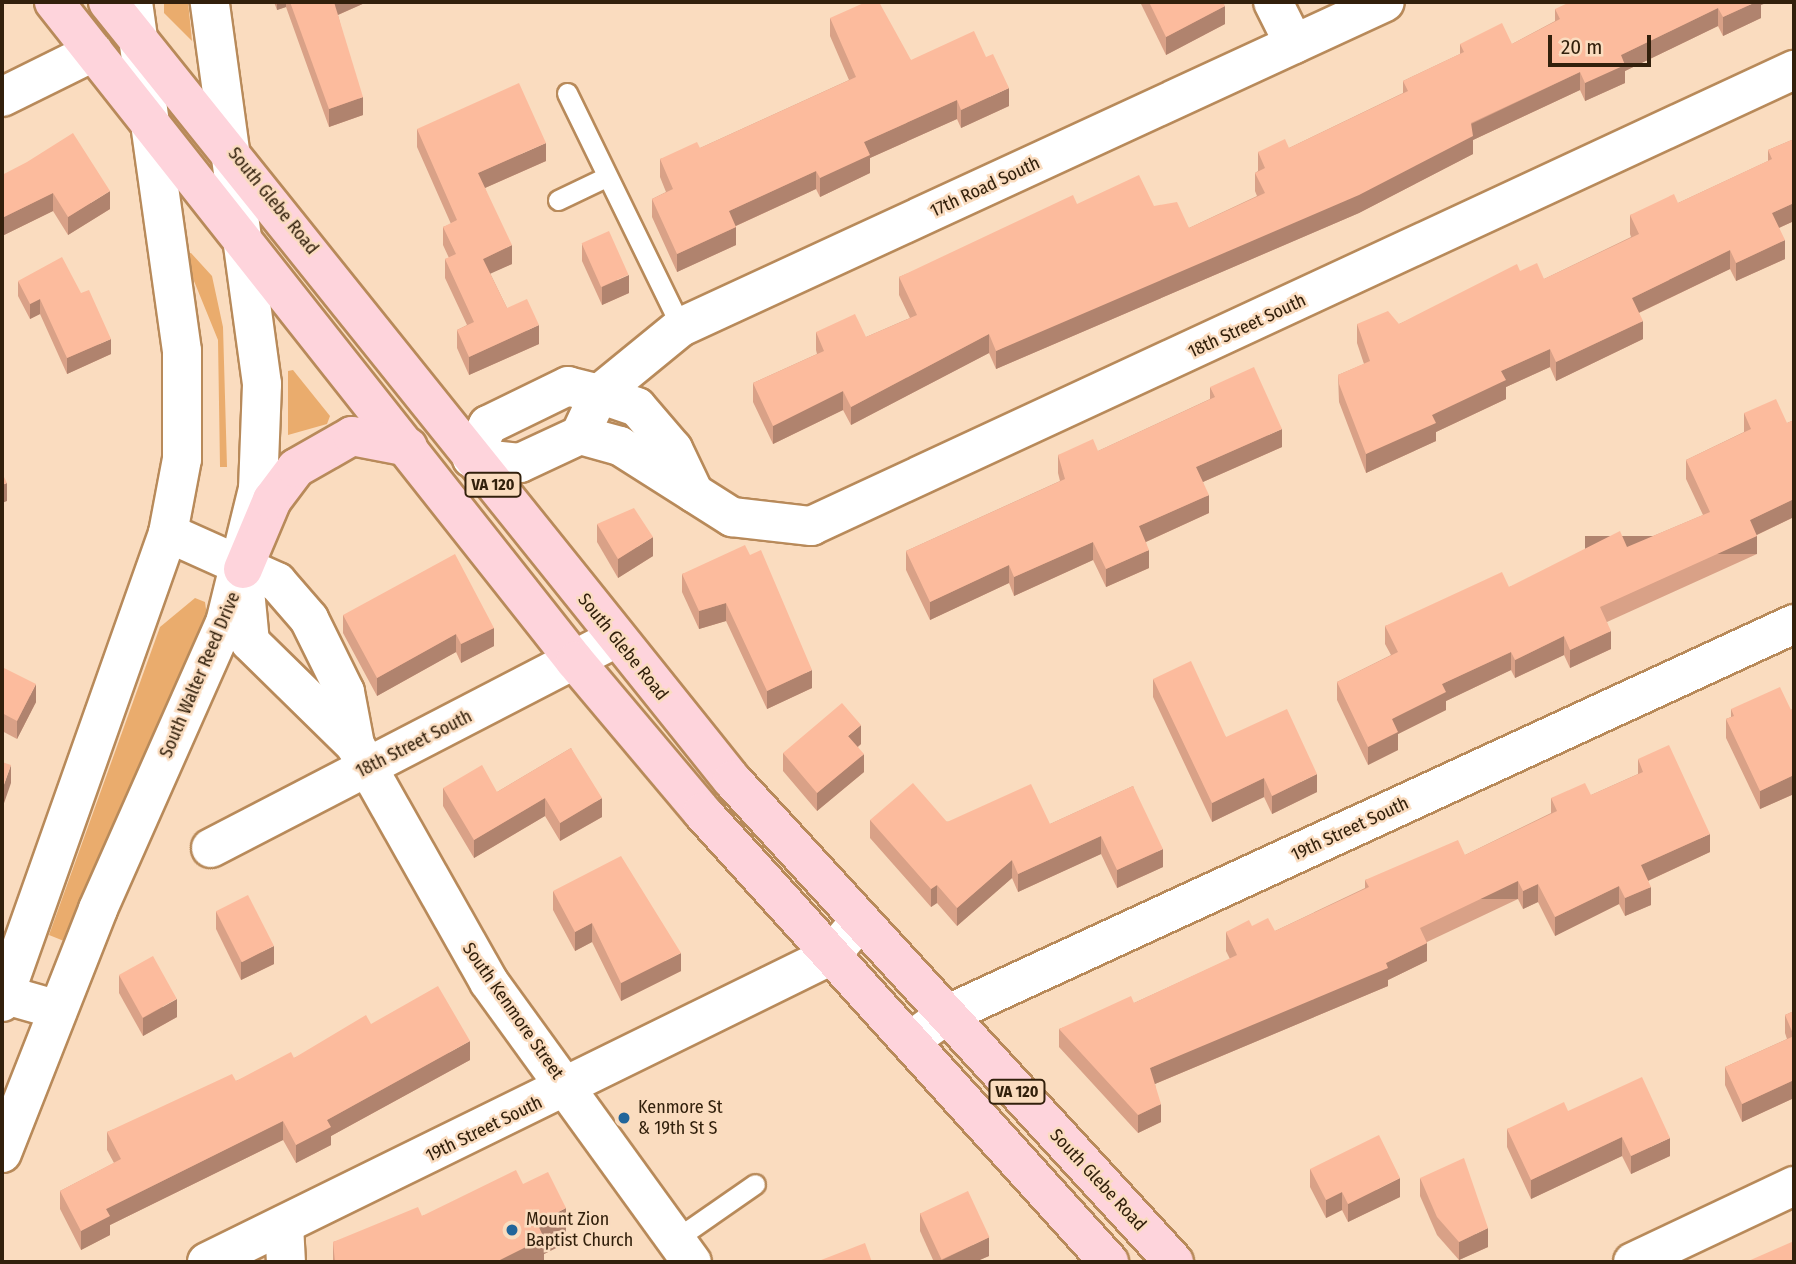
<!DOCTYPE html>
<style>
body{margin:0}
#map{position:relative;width:1796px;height:1264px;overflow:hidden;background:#fadcbf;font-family:"Fira Sans Condensed",sans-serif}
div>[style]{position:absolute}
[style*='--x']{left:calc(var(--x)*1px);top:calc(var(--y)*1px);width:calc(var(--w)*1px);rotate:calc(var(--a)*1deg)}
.green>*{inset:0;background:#eaac6d}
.roads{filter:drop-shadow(2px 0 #b88a5a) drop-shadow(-2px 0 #b88a5a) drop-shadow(0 2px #b88a5a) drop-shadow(0 -2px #b88a5a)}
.lane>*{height:19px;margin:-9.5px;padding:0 9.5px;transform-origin:9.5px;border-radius:9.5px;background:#fff}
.street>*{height:38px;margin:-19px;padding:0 19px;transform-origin:19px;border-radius:19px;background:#fff}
.secondary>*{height:38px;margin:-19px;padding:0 19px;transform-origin:19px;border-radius:19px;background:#fff}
.primary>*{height:38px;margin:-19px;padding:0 19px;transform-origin:19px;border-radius:19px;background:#fed4dc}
.wall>*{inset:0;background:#d9a187}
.shaded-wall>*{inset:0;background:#b0836e;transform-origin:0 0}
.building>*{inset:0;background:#fcbb9d;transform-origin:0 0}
.dots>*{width:19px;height:19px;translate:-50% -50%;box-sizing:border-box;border:4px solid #fadcbf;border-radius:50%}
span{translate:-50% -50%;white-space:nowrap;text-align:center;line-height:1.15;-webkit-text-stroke:5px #fadcbf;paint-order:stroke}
.shield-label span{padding:2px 5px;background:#fadcbf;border:2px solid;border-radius:5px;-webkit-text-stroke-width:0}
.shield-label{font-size:16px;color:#32200c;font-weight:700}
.street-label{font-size:18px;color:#32200c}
.poi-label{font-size:18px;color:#32200c}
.left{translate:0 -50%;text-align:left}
.frame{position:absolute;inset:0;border:4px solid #32200c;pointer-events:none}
.scale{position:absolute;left:1548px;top:35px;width:103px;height:32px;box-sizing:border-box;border:4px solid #32200c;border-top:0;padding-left:9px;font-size:21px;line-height:24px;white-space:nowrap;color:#32200c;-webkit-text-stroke:5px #fadcbf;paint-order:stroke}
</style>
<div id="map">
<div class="green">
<i style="clip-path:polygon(164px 2px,188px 2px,192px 41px,164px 13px)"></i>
<i style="clip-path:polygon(191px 253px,212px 276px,223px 327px,227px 467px,220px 467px,218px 340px,183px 254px)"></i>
<i style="clip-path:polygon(293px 370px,330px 416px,327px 424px,288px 435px,288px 371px)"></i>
<i style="clip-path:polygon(195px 598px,205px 602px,207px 616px,64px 941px,49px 935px,160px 627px)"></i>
</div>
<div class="roads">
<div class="lane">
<i style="--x:567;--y:93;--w:260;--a:64"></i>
<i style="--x:558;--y:200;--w:51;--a:-25.6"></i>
<i style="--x:676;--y:1239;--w:96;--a:-34.8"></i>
</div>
<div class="street">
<i style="--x:1273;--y:2;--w:47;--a:63.4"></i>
<i style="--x:2;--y:97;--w:102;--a:-26.3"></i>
<i style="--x:580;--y:435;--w:41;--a:15.4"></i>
<i style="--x:620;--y:446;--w:133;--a:32.4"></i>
<i style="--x:732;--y:517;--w:80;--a:6.5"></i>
<i style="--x:811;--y:526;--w:1084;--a:-24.89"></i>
<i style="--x:694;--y:493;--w:49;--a:-115.5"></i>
<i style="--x:673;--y:449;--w:55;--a:-130.6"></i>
<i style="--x:637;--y:407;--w:40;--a:-161.1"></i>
<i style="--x:599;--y:394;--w:32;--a:-166"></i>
<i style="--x:568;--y:386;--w:89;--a:154"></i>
<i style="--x:488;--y:425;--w:37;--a:116"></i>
<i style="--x:472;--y:458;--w:48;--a:5.9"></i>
<i style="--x:520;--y:463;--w:66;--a:-25"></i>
<i style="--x:580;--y:435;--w:45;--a:-65.1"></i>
<i style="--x:599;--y:394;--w:106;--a:-39.3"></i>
<i style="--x:681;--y:327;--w:775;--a:-24.78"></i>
<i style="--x:211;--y:848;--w:455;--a:-27.4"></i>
<i style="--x:2;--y:994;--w:58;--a:15.9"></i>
<i style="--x:910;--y:1041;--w:44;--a:-35.8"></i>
<i style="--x:946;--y:1015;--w:934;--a:-24.75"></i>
<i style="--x:284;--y:1225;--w:37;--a:87"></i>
<i style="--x:207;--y:1262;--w:694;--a:-26.16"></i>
<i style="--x:830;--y:956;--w:46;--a:-49.4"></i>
<i style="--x:1633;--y:1262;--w:178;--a:-25.3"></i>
</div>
<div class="secondary">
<i style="--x:168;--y:533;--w:120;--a:24.2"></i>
<i style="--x:277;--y:582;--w:49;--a:49.1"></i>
<i style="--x:309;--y:619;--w:81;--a:63.7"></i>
<i style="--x:345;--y:692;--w:54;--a:79.3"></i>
<i style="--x:244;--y:580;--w:62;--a:84.5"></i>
<i style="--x:250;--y:642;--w:147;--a:44.4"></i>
<i style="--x:355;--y:745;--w:272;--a:60.5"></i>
<i style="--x:489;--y:982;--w:346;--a:54.1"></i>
<i style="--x:2;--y:1002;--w:498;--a:-70.5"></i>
<i style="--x:168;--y:533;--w:75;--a:-79.3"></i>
<i style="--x:182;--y:459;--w:108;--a:-90"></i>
<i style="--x:182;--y:351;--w:352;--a:-98"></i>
<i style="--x:2;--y:1153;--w:262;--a:-68.5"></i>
<i style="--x:98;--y:909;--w:313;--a:-66.1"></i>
<i style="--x:225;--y:623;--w:138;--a:-76.2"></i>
<i style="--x:258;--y:489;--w:105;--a:-87.8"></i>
<i style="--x:262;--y:384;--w:386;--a:-97.8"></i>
</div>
<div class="primary">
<i style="--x:54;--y:2;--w:840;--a:51.67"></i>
<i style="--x:575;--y:661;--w:197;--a:49.9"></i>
<i style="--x:702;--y:812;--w:607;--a:47.87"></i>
<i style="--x:108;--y:2;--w:997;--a:51.27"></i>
<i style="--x:732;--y:780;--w:654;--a:47.48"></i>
<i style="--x:243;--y:569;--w:75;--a:-67.2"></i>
<i style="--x:272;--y:500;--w:40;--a:-53"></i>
<i style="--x:296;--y:468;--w:64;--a:-29.7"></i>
<i style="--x:352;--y:436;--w:57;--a:11.1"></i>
</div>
</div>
<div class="wall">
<i style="clip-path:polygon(274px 2px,367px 2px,338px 15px,363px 115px,329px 127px,286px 7px,277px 10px)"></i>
<i style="clip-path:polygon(1141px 2px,1223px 2px,1225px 24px,1166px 55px,1141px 4px)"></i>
<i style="clip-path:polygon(1761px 5px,1761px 18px,1723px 36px,1718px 26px,1625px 71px,1625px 83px,1585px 101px,1580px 90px,1473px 140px,1473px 154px,1359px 213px,996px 369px,989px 353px,851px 425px,843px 410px,773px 444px,753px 402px,753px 383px,817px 354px,816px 350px,816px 332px,866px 337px,910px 318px,899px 295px,899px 277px,1077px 204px,1154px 206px,1189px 228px,1257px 196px,1255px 191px,1255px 173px,1258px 171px,1258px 152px,1289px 148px,1403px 93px,1403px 81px,1460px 54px,1460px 44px,1512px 44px,1555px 21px,1555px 9px)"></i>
<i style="clip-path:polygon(830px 18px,911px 60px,1009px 106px,961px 128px,957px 119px,870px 158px,870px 173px,820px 197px,816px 189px,736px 226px,736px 245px,677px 272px,652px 217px,652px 199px,666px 192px,660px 177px,660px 159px,700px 148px,849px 80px,830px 36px)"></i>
<i style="clip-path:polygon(417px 129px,546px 161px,485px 188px,512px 264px,490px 273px,507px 308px,539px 344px,469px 375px,457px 348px,457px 330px,467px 325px,445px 278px,445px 259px,449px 258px,443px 245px,443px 227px,451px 224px,417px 147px)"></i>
<i style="clip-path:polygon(1794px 139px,1794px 221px,1779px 228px,1785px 259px,1736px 281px,1730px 269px,1639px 313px,1643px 339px,1556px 381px,1550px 367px,1506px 387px,1506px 399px,1436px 432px,1436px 441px,1366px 473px,1339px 402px,1338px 375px,1364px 364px,1357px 343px,1357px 324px,1399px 324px,1520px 271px,1544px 279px,1631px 237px,1630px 234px,1630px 215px,1678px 203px,1768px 161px,1768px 150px)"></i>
<i style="clip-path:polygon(2px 175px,110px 209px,68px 235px,53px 211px,2px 236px)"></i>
<i style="clip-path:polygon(582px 243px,629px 293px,602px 305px,582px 261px)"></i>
<i style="clip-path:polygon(18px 281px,111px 354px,67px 374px,40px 314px,30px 319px,18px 296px)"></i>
<i style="clip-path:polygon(1210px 387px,1282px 447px,1203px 482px,1209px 513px,1146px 542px,1149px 568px,1106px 587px,1093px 560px,1014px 596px,1009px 583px,930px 620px,906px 570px,906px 551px,1060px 481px,1058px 473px,1058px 455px,1098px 451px,1210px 399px)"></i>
<i style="clip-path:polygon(1744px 413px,1787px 423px,1794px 420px,1794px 517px,1757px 535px,1757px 554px,1607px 622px,1611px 649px,1570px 668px,1564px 655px,1515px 678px,1511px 670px,1446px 701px,1446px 710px,1398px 734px,1398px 750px,1368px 765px,1337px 700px,1337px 682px,1391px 655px,1385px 644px,1385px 626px,1509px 587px,1627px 547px,1703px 515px,1686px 479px,1686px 460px,1744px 432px)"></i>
<i style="clip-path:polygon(597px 524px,653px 556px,618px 578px,597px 542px)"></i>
<i style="clip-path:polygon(750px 555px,812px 688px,767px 709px,726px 621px,699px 629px,682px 592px,682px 574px)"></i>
<i style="clip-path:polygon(343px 615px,494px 628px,494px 646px,461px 663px,456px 652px,377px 696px,343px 633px)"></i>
<i style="clip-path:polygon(2px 667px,36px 702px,17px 739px,2px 731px)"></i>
<i style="clip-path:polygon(1153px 679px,1226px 737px,1317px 792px,1272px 814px,1264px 797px,1212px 822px,1153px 697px)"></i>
<i style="clip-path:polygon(1794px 708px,1794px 794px,1760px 809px,1726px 738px,1726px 719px,1731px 717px,1731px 709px,1791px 710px)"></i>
<i style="clip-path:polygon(861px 744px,858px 747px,864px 772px,817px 811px,783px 771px,783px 753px)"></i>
<i style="clip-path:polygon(571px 748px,602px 817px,560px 841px,545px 816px,474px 858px,443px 806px,443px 788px,497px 792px)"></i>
<i style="clip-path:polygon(1638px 759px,1710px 852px,1648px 881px,1651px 905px,1625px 916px,1619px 904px,1555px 936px,1538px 902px,1523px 909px,1518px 899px,1427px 942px,1427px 961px,1388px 980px,1388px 986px,1155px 1084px,1161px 1122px,1138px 1133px,1059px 1047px,1059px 1029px,1134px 1003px,1230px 959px,1226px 951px,1226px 932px,1252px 926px,1275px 931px,1365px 888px,1365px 880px,1465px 855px,1551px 813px,1551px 798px,1591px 795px,1638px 774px)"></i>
<i style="clip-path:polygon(1133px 786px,1163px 867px,1117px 888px,1101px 854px,1018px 892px,1012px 878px,957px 926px,937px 903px,931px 907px,870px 838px,870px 820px,1050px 824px)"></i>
<i style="clip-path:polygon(553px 891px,681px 971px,621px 1001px,592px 942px,575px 951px,553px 910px)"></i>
<i style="clip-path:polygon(216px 911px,274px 964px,241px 980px,216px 929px)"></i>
<i style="clip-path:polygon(119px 975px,177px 1017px,143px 1036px,119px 993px)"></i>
<i style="clip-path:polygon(1794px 1011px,1794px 1098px,1742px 1122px,1725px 1085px,1725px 1067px,1787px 1039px,1785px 1033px,1785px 1015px)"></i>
<i style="clip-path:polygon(371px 1024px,470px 1060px,331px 1136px,331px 1145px,296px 1163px,283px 1140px,110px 1225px,110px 1235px,81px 1250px,60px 1209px,60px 1191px,114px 1163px,107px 1150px,107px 1132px,294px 1058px)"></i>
<i style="clip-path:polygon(1568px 1111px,1670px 1156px,1631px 1174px,1622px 1156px,1531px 1199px,1507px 1147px,1507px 1129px)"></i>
<i style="clip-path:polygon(1310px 1169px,1400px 1197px,1348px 1222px,1342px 1210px,1326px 1218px,1310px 1187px)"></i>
<i style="clip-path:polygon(1420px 1178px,1488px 1247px,1459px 1260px,1437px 1235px,1420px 1196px)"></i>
<i style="clip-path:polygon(523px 1184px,566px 1243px,544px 1254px,544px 1262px,333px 1262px,333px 1242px,422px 1216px)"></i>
<i style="clip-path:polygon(920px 1213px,989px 1256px,975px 1262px,934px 1262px,920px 1231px)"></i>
</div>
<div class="shaded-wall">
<i style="clip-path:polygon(277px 2px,286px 2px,286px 7px,277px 10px)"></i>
<i style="clip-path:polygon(333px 2px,367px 2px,333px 17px)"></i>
<i style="clip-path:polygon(1756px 2px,1769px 2px,1761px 5px,1761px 18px,1723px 36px,1723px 17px)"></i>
<i style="clip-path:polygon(1225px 6px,1225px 24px,1166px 55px,1166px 37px)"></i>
<i style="clip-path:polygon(1718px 8px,1718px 26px,1625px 71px,1625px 83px,1585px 101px,1585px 83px,1621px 55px)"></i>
<i style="clip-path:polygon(1580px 72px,1580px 90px,1473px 140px,1473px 154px,1359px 213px,996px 369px,996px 351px)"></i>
<i style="clip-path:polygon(1009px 88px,1009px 106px,961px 128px,961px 110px)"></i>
<i style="clip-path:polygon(363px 97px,363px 115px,329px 127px,329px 109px)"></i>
<i style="clip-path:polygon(957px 100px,957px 119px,870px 158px,870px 173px,820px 197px,820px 178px,864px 142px)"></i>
<i style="clip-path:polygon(546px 143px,546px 161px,478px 191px,478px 173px)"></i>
<i style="clip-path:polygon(816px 171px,816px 189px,729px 229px,729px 211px)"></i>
<i style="clip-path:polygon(110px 191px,110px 209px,68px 235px,68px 217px)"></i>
<i style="clip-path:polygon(53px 193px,53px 211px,2px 236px,2px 218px)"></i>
<i style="clip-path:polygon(1794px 203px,1794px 221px,1772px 231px,1772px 213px)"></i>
<i style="clip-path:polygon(736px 227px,736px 245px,677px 272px,677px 254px)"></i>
<i style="clip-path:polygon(1785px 240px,1785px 259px,1736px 281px,1736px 263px)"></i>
<i style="clip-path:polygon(512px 245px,512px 264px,483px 277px,483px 259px)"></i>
<i style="clip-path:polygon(1730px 250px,1730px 269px,1632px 316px,1632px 298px)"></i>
<i style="clip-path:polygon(629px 275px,629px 293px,602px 305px,602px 287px)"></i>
<i style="clip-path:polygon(40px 299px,40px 314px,30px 319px,30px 304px)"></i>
<i style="clip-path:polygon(1643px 321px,1643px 339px,1556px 381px,1556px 362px)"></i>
<i style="clip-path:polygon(539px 325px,539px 344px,469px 375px,469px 357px)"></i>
<i style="clip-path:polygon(989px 334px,989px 353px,851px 425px,851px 407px)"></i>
<i style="clip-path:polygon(111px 339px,111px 354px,67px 374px,67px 358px)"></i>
<i style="clip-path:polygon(1550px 349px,1550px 367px,1506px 387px,1506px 399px,1436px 432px,1436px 441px,1366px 473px,1366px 454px,1432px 415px,1501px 371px)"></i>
<i style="clip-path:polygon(843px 391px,843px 410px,773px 444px,773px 426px)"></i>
<i style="clip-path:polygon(1282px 429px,1282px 447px,1196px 485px,1196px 467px)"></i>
<i style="clip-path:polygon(7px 483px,7px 501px,2px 503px,2px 485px)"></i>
<i style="clip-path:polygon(1209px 495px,1209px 513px,1139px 545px,1139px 526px)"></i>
<i style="clip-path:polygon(1794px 499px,1794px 517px,1750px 538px,1750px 520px)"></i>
<i style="left:1757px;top:536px;width:18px;height:172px;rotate:90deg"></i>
<i style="clip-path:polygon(653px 537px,653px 556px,618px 578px,618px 559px)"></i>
<i style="clip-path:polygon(1093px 542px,1093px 560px,1014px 596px,1014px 577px)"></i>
<i style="clip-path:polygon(1149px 550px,1149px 568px,1106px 587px,1106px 569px)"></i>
<i style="clip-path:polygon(1009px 565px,1009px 583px,930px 620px,930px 602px)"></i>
<i style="clip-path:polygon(726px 603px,726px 621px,699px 629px,699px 611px)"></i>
<i style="clip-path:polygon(494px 628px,494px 646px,461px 663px,461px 644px)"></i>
<i style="clip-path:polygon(1611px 631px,1611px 649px,1570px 668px,1570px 650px)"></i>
<i style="clip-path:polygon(456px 634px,456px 652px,377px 696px,377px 678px)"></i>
<i style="clip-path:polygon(1564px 636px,1564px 655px,1515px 678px,1515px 660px)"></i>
<i style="clip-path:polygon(1511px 652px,1511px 670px,1446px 701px,1446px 710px,1398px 734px,1398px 750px,1368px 765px,1368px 747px,1392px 719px,1442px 684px)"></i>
<i style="clip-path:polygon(812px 670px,812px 688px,767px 709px,767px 691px)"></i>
<i style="clip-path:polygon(36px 684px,36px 702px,17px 739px,17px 721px)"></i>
<i style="clip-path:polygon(861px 725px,861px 744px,848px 754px,848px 736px)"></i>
<i style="clip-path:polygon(864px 754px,864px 772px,817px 811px,817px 793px)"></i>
<i style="clip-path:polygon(11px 765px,11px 783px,2px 809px,2px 790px)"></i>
<i style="clip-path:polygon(1317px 774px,1317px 792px,1272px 814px,1272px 796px)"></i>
<i style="clip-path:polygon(1794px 775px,1794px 794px,1760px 809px,1760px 791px)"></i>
<i style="clip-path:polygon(1264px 778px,1264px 797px,1212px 822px,1212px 803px)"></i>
<i style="clip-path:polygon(545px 798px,545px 816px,474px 858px,474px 840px)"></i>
<i style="clip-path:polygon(602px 798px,602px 817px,560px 841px,560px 823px)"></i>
<i style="clip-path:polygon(1710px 834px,1710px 852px,1641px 884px,1641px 865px)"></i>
<i style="clip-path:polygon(1101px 836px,1101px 854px,1018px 892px,1018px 874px)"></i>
<i style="clip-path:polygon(1163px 849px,1163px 867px,1117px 888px,1117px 870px)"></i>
<i style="clip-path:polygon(1012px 860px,1012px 878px,957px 926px,957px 908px)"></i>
<i style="left:1518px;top:881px;width:18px;height:109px;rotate:90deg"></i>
<i style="clip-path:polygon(1538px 884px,1538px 902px,1523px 909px,1523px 891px)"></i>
<i style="clip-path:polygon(937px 885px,937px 903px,931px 907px,931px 889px)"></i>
<i style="clip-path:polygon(1619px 886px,1619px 904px,1555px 936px,1555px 917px)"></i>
<i style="clip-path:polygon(1651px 887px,1651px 905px,1625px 916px,1625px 898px)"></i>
<i style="clip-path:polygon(592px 923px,592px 942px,575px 951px,575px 932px)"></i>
<i style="clip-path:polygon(1427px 943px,1427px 961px,1388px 980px,1388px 986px,1150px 1086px,1150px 1068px,1386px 963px)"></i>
<i style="clip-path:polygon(274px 946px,274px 964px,241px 980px,241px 962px)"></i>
<i style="clip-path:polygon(681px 953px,681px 971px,621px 1001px,621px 983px)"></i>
<i style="clip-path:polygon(177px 999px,177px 1017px,143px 1036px,143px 1018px)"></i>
<i style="clip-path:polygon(470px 1041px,470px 1060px,331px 1136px,331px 1145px,296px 1163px,296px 1145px,327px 1120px)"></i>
<i style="clip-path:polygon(1794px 1080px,1794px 1098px,1742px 1122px,1742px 1104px)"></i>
<i style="clip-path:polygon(1161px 1104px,1161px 1122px,1138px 1133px,1138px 1115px)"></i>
<i style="clip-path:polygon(283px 1121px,283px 1140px,110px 1225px,110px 1235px,81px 1250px,81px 1231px,106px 1209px)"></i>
<i style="clip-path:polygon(1622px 1137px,1622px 1156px,1531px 1199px,1531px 1180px)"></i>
<i style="clip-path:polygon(1670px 1138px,1670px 1156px,1631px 1174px,1631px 1156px)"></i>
<i style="clip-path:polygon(1400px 1178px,1400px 1197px,1348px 1222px,1348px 1204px)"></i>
<i style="clip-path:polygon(1342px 1192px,1342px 1210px,1326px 1218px,1326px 1200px)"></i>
<i style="clip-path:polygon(566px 1208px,566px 1243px,544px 1254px,544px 1262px,496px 1262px,537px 1223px)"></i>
<i style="clip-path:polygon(1488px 1228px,1488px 1247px,1459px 1260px,1459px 1242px)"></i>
<i style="clip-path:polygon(989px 1237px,989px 1256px,975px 1262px,942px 1262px,942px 1260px)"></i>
</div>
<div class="building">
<i style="clip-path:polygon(290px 2px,334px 2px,363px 97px,329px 109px)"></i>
<i style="clip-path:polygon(866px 2px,879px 2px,911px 60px,974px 31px,986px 57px,993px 54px,1009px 88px,961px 110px,957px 100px,864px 142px,870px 155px,820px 178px,816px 171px,729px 211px,736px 227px,677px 254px,652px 199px,673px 189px,660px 159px,697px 142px,700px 148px,856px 77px,830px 18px)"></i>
<i style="clip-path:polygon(1149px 2px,1223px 2px,1225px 6px,1166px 37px)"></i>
<i style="clip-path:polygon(1570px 2px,1756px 2px,1723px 17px,1718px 8px,1621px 55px,1625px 65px,1585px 83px,1580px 72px,1471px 123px,1473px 136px,1359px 195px,996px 351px,989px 334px,851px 407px,843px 391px,773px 426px,753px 383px,824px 351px,816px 332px,855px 314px,866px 337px,917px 315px,899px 277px,1073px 195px,1077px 204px,1139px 175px,1154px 206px,1177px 202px,1189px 228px,1265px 193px,1255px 173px,1265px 168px,1258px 152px,1285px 139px,1289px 148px,1408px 91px,1403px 81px,1464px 52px,1460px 44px,1502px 23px,1512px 44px,1560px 19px,1555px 9px)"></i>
<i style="clip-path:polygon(519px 83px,546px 143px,478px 173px,512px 245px,483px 259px,507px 308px,527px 299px,539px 325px,469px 357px,457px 330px,474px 322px,445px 259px,456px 254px,443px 227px,457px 220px,417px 129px)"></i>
<i style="clip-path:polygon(73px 133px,110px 191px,68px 217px,53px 193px,2px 218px,2px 175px,27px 162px)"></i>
<i style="clip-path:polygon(1794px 139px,1794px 203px,1772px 213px,1785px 240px,1736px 263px,1730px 250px,1632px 298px,1643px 321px,1556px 362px,1550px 349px,1501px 371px,1506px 380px,1432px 415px,1436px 423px,1366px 454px,1339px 384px,1338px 375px,1370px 361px,1357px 324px,1388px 311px,1399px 324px,1517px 264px,1520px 271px,1537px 263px,1544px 279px,1639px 234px,1630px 215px,1674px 194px,1678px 203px,1772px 159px,1768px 150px)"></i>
<i style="left:609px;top:231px;width:48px;height:30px;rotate:66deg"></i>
<i style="clip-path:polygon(62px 257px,81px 293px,89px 290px,111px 339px,67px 358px,40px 299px,30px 304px,18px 281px)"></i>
<i style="clip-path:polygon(1254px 367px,1282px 429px,1196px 467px,1209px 495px,1139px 526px,1149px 550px,1106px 569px,1093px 542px,1014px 577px,1009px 565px,930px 602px,906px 551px,1065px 479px,1058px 455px,1093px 439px,1098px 451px,1215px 397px,1210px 387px)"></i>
<i style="clip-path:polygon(1776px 399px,1787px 423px,1794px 420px,1794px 499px,1750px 520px,1757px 536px,1600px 607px,1611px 631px,1570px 650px,1564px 636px,1515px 660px,1511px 652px,1442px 684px,1446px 692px,1392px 719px,1398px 732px,1368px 747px,1337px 682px,1398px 652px,1385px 626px,1502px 572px,1509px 587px,1620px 531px,1627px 547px,1710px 512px,1686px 460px,1751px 429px,1744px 413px)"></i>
<i style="clip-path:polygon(2px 473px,7px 483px,2px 485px)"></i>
<i style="clip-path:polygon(634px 508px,653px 537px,618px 559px,597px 524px)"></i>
<i style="clip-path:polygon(745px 545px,750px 555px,761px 550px,812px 670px,767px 691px,726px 603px,699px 611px,682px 574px)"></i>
<i style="clip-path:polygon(455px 554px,494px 628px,461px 644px,456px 634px,377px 678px,343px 615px)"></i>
<i style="clip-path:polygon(1191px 661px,1226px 737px,1287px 709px,1317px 774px,1272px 796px,1264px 778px,1212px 803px,1153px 679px)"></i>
<i style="clip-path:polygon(2px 667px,36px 684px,17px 721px,2px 713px)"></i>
<i style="clip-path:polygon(1780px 687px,1791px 710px,1794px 708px,1794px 775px,1760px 791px,1726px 719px,1734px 716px,1731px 709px)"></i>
<i style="clip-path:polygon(842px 703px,861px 725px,848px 736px,864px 754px,817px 793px,783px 753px)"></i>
<i style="clip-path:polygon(1669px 745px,1710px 834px,1641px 865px,1651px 887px,1625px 898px,1619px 886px,1555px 917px,1538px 884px,1523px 891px,1518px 881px,1420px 928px,1427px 943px,1386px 963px,1388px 968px,1150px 1068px,1161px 1104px,1138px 1115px,1059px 1029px,1131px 996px,1134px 1003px,1237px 955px,1226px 932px,1249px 920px,1252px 926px,1268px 918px,1275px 931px,1369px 887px,1365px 880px,1458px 840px,1465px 855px,1557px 811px,1551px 798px,1585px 783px,1591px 795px,1643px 772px,1638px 759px)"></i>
<i style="clip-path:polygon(571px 748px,602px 798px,560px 823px,545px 798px,474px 840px,443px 788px,482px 765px,497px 792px)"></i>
<i style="clip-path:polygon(2px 762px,11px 765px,2px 790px)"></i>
<i style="clip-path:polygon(913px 783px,947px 822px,1031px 784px,1050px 824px,1133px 786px,1163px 849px,1117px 870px,1101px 836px,1018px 874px,1012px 860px,957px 908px,937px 885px,931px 889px,870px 820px)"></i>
<i style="clip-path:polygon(621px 856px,681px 953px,621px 983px,592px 923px,575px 932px,553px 891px)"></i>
<i style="left:248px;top:895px;width:57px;height:36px;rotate:63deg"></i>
<i style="left:153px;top:956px;width:49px;height:39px;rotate:61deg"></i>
<i style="clip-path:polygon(438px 986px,470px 1041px,327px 1120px,331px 1127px,296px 1145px,283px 1121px,106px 1209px,110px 1216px,81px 1231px,60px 1191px,121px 1159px,107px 1132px,232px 1074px,236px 1081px,291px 1052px,294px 1058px,366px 1015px,371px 1024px)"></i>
<i style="clip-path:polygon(1794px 1011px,1794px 1080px,1742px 1104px,1725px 1067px,1794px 1036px,1785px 1015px)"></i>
<i style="clip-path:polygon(1642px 1077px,1670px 1138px,1631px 1156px,1622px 1137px,1531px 1180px,1507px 1129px,1564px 1102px,1568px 1111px)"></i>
<i style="clip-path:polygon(1379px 1135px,1400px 1178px,1348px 1204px,1342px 1192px,1326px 1200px,1310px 1169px)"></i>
<i style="clip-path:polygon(1464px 1158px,1488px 1228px,1459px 1242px,1437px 1217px,1420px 1178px)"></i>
<i style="clip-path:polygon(516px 1170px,523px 1184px,548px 1172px,566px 1208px,537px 1223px,544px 1238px,496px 1262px,335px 1262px,333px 1242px,418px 1207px,422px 1216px)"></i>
<i style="left:968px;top:1191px;width:51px;height:53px;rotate:65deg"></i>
<i style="clip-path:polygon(1794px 1241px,1794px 1262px,1746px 1262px)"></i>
<i style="clip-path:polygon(865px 1243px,872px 1262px,816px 1262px)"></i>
</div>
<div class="dots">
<i style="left:624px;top:1118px;background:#21659a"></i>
<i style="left:512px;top:1230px;background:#21659a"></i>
</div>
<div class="shield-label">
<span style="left:493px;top:485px">VA 120</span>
<span style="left:1017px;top:1092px">VA 120</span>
</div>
<div class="street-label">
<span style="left:985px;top:187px;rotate:-25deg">17th Road South</span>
<span style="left:273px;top:201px;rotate:51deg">South Glebe Road</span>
<span style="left:1247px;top:326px;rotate:-25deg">18th Street South</span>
<span style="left:623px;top:647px;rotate:51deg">South Glebe Road</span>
<span style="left:200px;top:675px;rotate:-67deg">South Walter Reed Drive</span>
<span style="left:414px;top:744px;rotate:-27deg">18th Street South</span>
<span style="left:1350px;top:829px;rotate:-25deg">19th Street South</span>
<span style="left:513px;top:1011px;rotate:55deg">South Kenmore Street</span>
<span style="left:484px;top:1129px;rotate:-26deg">19th Street South</span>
<span style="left:1098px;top:1180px;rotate:47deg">South Glebe Road</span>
</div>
<div class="poi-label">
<span class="left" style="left:638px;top:1118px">Kenmore St<br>&amp; 19th St S</span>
<span class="left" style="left:526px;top:1230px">Mount Zion<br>Baptist Church</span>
</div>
<div class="frame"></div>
<div class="scale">20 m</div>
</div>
